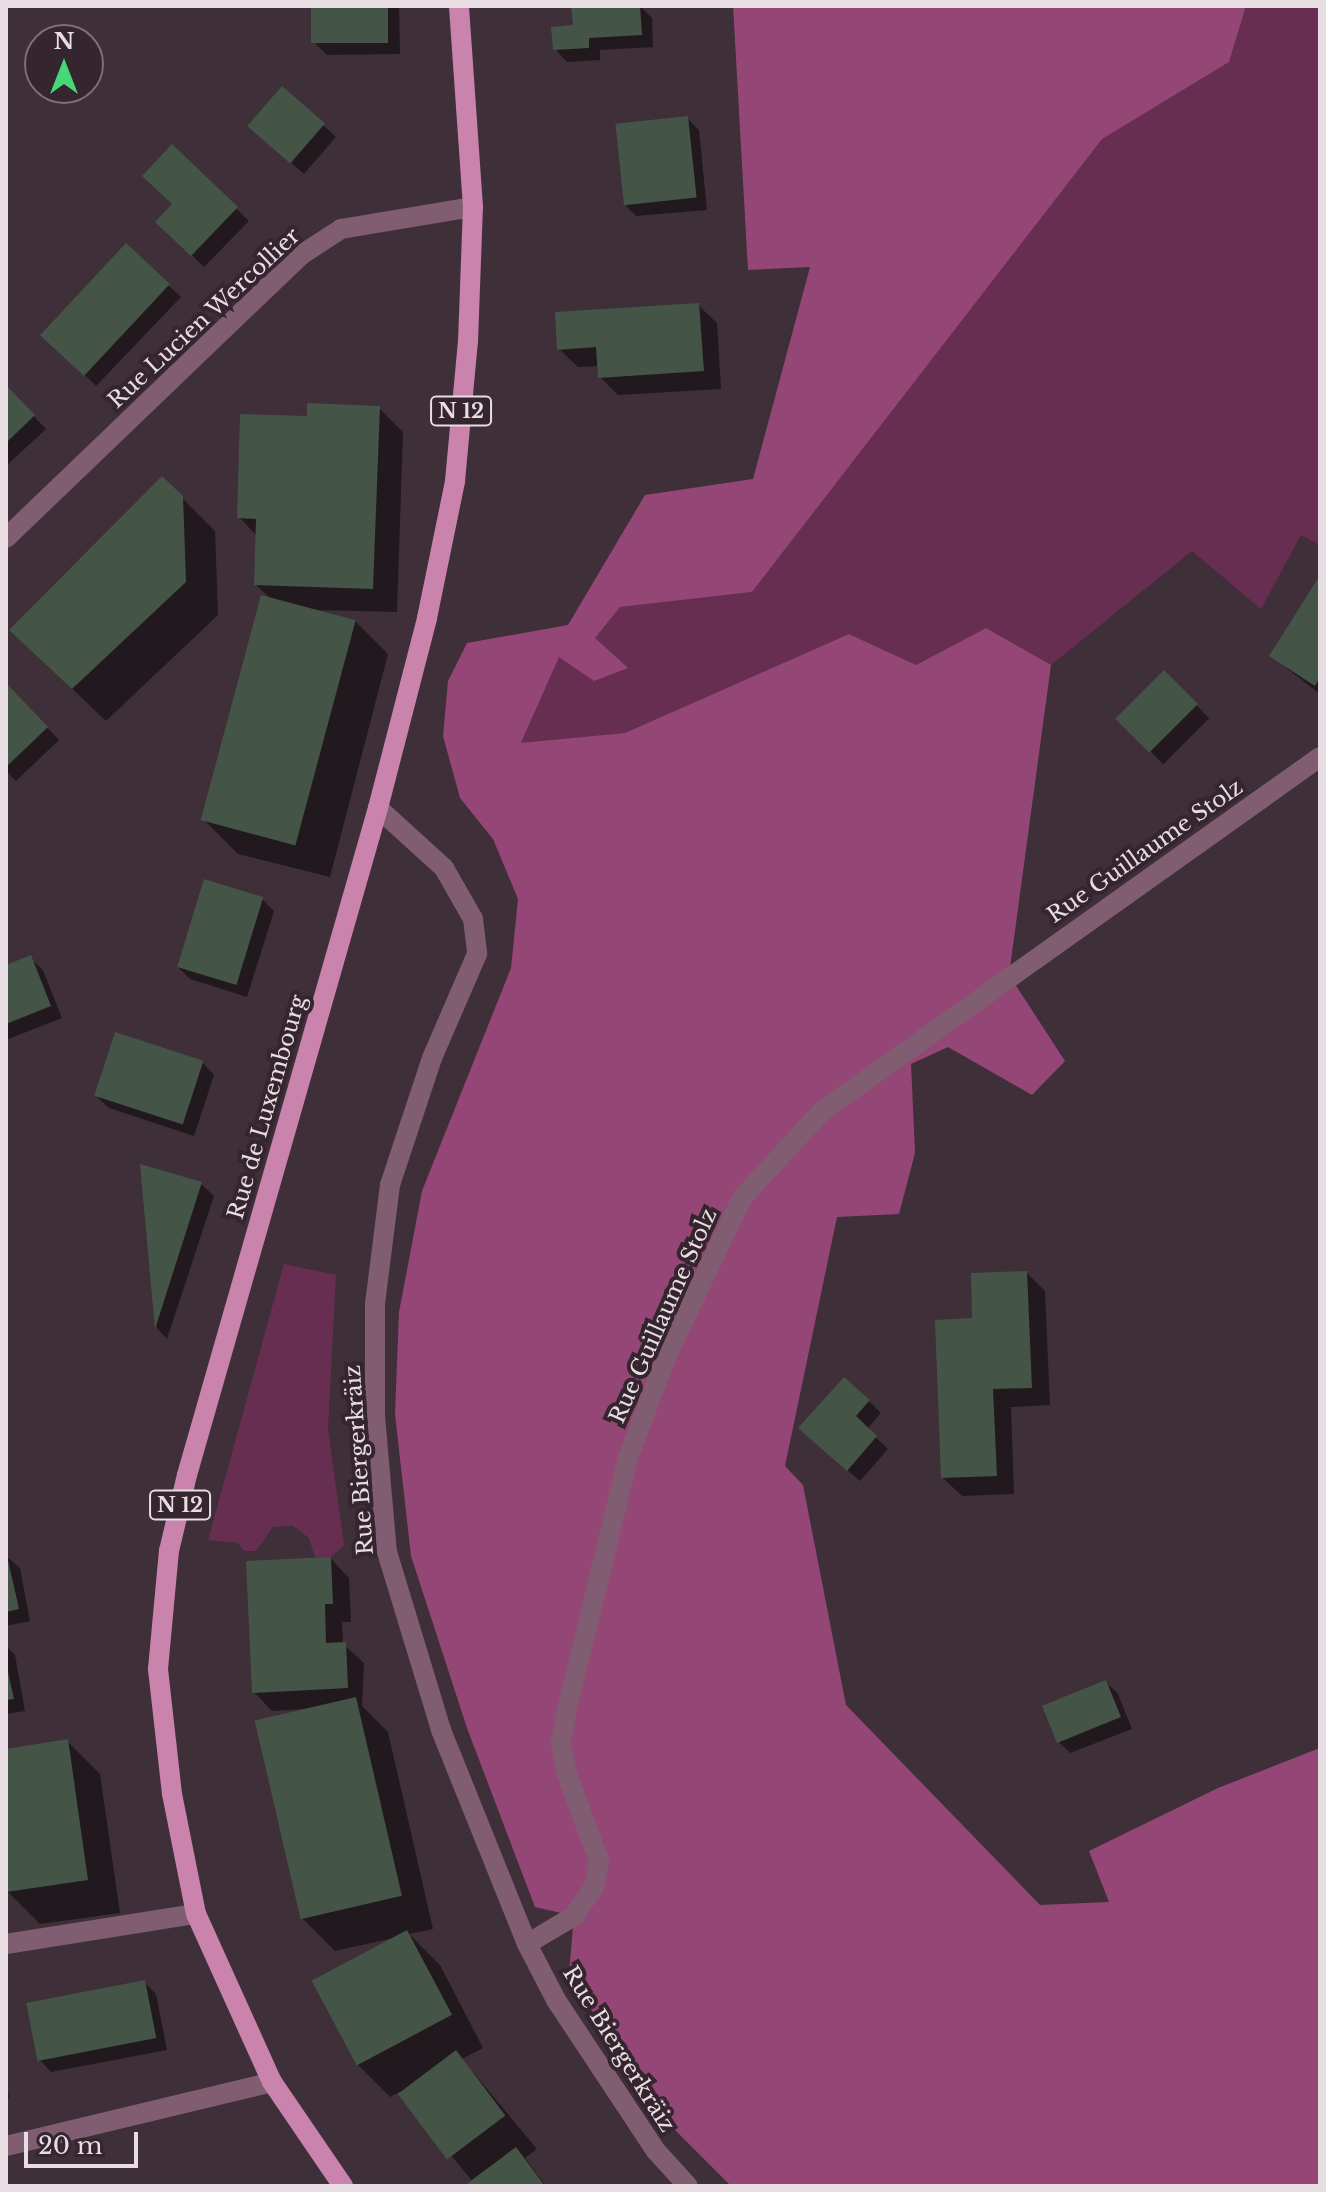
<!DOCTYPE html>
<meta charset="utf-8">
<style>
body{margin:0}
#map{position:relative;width:1326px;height:2192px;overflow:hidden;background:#3f2f38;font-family:"Libre Baskerville",serif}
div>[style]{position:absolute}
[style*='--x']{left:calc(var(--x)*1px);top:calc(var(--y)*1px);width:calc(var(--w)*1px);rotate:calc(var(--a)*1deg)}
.green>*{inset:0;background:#672e52}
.forest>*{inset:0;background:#944777}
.shadow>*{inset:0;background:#0007;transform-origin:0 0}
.building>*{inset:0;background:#445447;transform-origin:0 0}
.minor>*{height:20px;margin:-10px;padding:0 10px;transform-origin:10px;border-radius:10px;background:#805d71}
.major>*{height:20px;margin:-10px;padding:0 10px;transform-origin:10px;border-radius:10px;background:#c983ac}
span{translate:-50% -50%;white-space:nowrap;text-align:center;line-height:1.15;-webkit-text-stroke:8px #35252e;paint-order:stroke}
.shield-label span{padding:2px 6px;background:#35252e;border:2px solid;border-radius:6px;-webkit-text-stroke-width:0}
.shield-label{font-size:20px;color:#e8dde3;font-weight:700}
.street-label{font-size:22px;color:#e8dde3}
.frame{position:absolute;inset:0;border:8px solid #e8dde3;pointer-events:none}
.north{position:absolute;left:24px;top:24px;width:80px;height:80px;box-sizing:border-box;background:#35252e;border:2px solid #7d6f76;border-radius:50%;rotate:0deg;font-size:22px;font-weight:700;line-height:32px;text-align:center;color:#e8dde3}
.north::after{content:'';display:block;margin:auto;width:28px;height:36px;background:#47d779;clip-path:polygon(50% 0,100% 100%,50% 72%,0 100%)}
.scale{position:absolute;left:24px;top:2132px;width:114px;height:36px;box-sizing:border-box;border:4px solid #e8dde3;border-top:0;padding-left:10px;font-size:24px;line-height:28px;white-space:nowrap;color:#e8dde3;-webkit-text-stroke:6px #35252e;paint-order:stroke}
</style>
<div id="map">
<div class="green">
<i style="clip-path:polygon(1246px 6px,1320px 6px,1320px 545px,1301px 535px,1261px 609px,1192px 551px,1051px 665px,986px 628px,916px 665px,849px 634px,625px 733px,521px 744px,559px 656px,627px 669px,594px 638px,620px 607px,752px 592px,1102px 138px,1229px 62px)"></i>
<i style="clip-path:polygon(284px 1264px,336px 1275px,328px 1429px,344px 1545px,331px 1557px,315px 1558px,309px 1538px,293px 1526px,273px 1527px,256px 1551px,244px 1551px,238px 1543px,208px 1540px)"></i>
</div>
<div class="forest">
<i style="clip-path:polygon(733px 6px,1246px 6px,1229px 62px,1102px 139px,752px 592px,620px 607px,595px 638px,628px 668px,594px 681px,559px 657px,521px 743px,625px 733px,849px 634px,916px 665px,986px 628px,1051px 665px,1009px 975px,1065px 1061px,1032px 1095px,948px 1047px,911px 1064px,915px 1153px,899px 1214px,837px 1217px,785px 1466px,803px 1485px,846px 1705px,1040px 1905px,1109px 1902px,1089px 1851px,1218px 1788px,1320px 1748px,1320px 2186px,731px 2186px,673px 2128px,568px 1984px,574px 1916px,535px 1907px,467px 1728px,411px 1556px,395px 1414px,399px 1312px,422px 1191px,511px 968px,518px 899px,493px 839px,460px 798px,443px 736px,448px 681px,467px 643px,568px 625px,645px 495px,753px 479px,810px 267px,748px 270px)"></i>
</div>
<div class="shadow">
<i style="clip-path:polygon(314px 6px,399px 6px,400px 54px,327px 55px,314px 42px)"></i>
<i style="clip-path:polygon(573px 6px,640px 6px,652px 18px,653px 47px,600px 50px,600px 60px,567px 62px,555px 49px,575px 27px)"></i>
<i style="clip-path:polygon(687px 118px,699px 130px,707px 210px,636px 216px,624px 204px)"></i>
<i style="clip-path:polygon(323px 125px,336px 137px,304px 174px,262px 138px)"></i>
<i style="clip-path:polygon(172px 147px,249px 221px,204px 267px,158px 222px,174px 205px)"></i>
<i style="clip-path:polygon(168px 285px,181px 297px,96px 386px,42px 334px)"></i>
<i style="clip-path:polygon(698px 305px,717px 323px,721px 389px,618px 395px,600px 377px,599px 366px,578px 367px,559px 349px)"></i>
<i style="clip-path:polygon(6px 387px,46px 429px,6px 466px)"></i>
<i style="clip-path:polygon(379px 408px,403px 432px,397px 612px,316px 610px,355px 621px,388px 654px,330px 877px,238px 854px,205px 821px,272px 600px,256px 585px,257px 536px,239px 517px)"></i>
<i style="clip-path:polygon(162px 478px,215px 531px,218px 615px,106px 721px,44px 662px)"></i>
<i style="clip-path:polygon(1320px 579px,1320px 694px,1271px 656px)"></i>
<i style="left:1164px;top:673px;width:64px;height:65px;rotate:45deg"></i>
<i style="clip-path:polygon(6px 685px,59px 740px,16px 781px,6px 771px)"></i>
<i style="clip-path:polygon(262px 899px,274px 911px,247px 997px,190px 979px,178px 967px)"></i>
<i style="clip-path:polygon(30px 958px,43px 970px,62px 1018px,6px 1040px,6px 967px)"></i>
<i style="clip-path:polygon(202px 1062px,214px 1075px,194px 1136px,109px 1108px,96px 1096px)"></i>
<i style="clip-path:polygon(142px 1167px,201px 1184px,214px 1196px,167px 1339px,157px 1328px)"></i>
<i style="clip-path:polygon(1027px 1273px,1045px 1291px,1050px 1405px,1011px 1407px,1014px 1494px,962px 1496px,943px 1478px,974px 1320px)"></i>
<i style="clip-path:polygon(869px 1401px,881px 1413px,867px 1429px,888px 1449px,860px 1481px,813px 1440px)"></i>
<i style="clip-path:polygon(6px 1556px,20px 1568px,30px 1621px,6px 1626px)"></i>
<i style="clip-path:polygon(331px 1559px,349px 1578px,351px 1622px,342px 1622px,343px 1644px,364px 1663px,362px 1706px,388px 1732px,433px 1929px,409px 1934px,440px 1965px,483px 2048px,462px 2059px,537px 2149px,525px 2158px,546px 2186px,467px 2186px,473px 2182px,399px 2092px,390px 2097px,357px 2064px,394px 1938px,335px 1951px,302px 1918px,305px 1709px,272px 1711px,254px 1692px)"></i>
<i style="clip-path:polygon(6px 1646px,15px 1655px,25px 1711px,6px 1714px)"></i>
<i style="clip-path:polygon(1106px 1682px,1118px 1694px,1132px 1729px,1070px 1753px,1058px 1741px)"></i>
<i style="clip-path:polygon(67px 1741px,100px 1774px,120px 1913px,40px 1924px,7px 1891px,6px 1751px)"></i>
<i style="clip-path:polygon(144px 1982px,156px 1994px,167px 2050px,51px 2072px,39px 2059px)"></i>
<i style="clip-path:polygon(6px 2077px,9px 2098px,6px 2098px)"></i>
</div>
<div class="building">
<i style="left:311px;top:6px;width:77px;height:37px"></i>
<i style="clip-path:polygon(571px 6px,640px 6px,642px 35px,589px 38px,589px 48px,553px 50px,551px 27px,573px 25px)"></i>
<i style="left:282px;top:86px;width:57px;height:53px;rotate:41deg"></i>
<i style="left:688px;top:116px;width:82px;height:73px;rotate:84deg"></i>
<i style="clip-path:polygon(172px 144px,238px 207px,191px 256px,155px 222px,172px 204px,142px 176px)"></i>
<i style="left:126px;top:243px;width:60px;height:126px;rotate:43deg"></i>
<i style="clip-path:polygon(699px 303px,704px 371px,598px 378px,596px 347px,557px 350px,555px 312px)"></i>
<i style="clip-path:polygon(6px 385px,35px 415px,6px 443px)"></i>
<i style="clip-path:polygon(307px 403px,380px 406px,373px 589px,254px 585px,256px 519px,237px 518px,240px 414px,307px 416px)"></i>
<i style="clip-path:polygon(162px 476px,183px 496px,186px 582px,72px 689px,9px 630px)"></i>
<i style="clip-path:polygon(1320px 575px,1320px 677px,1315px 686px,1269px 656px)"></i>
<i style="left:261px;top:595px;width:98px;height:233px;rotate:15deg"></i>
<i style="left:1164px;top:670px;width:48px;height:69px;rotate:45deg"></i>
<i style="clip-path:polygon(6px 683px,48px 727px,6px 767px)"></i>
<i style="left:204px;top:879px;width:62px;height:92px;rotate:17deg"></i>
<i style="clip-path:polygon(31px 955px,51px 1006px,6px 1024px,6px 965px)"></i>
<i style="left:115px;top:1032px;width:93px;height:67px;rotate:18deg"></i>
<i style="clip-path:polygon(140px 1164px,202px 1182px,155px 1329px)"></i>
<i style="clip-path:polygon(1027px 1271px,1032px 1388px,993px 1389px,997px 1476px,941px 1478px,935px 1320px,972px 1318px,971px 1273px)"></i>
<i style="clip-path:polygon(844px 1377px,870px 1400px,856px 1416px,877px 1436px,847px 1471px,798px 1428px)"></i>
<i style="clip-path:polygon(6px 1551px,19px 1609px,6px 1612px)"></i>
<i style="clip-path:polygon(331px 1557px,333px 1604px,325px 1604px,326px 1643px,346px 1642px,348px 1688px,252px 1693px,246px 1561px)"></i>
<i style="clip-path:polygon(6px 1663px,14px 1699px,6px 1700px)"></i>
<i style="left:1106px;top:1680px;width:40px;height:69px;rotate:68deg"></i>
<i style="left:356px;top:1697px;width:204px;height:104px;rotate:77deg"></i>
<i style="clip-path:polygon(68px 1739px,88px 1880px,6px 1892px,6px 1749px)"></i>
<i style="left:407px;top:1930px;width:96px;height:108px;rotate:62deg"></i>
<i style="left:145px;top:1980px;width:59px;height:121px;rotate:79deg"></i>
<i style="left:456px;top:2050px;width:82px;height:73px;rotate:53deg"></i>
<i style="clip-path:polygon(516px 2147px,545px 2186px,464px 2186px)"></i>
</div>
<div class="minor">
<i style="--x:6;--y:538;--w:409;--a:-43.8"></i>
<i style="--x:301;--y:255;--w:48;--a:-33"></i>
<i style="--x:341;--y:229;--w:134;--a:-9.5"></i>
<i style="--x:378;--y:808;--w:89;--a:42.3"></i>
<i style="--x:444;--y:868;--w:59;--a:60.4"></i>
<i style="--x:473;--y:919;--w:35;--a:83"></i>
<i style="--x:477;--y:954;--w:113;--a:113.4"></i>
<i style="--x:432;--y:1058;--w:134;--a:108.3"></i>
<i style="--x:390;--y:1185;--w:119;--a:97.2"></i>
<i style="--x:375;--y:1303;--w:113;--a:90"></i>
<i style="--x:375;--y:1416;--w:137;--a:85"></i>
<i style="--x:387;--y:1552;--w:186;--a:73.1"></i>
<i style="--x:441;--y:1730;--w:231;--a:68.1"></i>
<i style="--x:527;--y:1944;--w:63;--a:62.6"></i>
<i style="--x:556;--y:2000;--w:181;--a:56.5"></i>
<i style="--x:656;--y:2151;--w:47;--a:47.6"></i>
<i style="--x:6;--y:1944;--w:192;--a:-9"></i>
<i style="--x:527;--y:1944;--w:55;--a:-30.8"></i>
<i style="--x:574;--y:1916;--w:35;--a:-55"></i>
<i style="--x:594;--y:1887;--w:26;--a:-79"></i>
<i style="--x:599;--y:1861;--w:93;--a:-110.2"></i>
<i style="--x:567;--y:1774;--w:33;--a:-101"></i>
<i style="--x:561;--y:1742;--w:29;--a:-80"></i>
<i style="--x:566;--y:1713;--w:262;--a:-76.3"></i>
<i style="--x:628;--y:1458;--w:110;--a:-69.3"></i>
<i style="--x:667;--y:1355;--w:174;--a:-64.5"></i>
<i style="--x:742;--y:1198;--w:117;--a:-47.4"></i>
<i style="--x:821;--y:1112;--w:612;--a:-35.43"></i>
<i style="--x:6;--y:2146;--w:274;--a:-13.5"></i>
</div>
<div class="major">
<i style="--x:343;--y:2186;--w:126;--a:-124.3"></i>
<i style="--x:272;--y:2082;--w:184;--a:-114.3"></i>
<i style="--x:196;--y:1914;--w:122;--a:-101.3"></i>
<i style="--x:172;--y:1794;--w:126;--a:-96.4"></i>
<i style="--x:158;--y:1669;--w:119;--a:-84.7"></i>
<i style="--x:169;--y:1551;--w:78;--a:-76.7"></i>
<i style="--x:187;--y:1475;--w:694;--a:-74.02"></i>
<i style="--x:378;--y:808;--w:196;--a:-75.5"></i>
<i style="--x:427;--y:618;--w:140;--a:-78.4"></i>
<i style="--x:455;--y:481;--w:140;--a:-84.7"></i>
<i style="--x:468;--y:342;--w:135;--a:-87.9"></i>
<i style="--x:473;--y:207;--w:201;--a:-94"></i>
</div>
<div class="shield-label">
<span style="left:461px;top:411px">N 12</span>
<span style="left:180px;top:1505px">N 12</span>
</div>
<div class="street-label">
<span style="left:204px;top:318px;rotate:-43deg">Rue Lucien Wercollier</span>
<span style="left:1145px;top:851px;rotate:-35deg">Rue Guillaume Stolz</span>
<span style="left:267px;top:1107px;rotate:-74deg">Rue de Luxembourg</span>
<span style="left:663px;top:1316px;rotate:-66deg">Rue Guillaume Stolz</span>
<span style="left:359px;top:1460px;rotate:-94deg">Rue Biergerkräiz</span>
<span style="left:619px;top:2049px;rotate:58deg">Rue Biergerkräiz</span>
</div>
<div class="frame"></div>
<div class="north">N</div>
<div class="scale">20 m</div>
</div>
